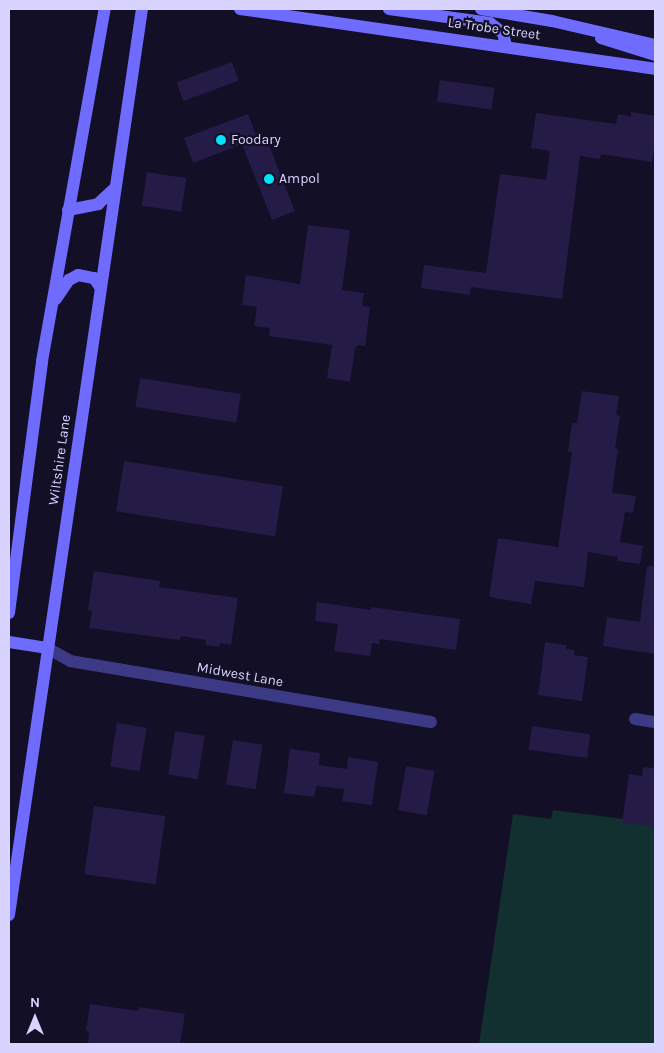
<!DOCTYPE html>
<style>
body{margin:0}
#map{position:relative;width:664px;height:1053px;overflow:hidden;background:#130f26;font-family:Karla,sans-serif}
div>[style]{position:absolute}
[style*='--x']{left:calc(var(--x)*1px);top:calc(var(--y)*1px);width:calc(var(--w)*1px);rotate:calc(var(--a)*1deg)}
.green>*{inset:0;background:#12302f}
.building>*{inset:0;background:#241b47;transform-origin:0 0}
.minor>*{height:12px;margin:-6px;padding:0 6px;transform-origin:6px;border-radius:6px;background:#3d3a85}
.secondary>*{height:12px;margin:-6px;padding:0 6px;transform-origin:6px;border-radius:6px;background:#6f6bff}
.dots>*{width:14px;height:14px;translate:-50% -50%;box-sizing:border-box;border:2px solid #130f26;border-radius:50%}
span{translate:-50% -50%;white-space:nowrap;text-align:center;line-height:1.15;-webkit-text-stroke:4.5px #130f26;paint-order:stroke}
.street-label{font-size:14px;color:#d9d4ff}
.poi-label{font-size:14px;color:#d9d4ff}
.left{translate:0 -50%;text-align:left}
.frame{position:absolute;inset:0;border:10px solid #d9d4ff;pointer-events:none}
.north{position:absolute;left:10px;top:993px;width:50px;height:50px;-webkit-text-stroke:4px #130f26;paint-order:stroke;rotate:0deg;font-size:14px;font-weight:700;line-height:20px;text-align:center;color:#d9d4ff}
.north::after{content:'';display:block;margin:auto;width:18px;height:22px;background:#d9d4ff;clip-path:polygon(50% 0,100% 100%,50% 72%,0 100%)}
</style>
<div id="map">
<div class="green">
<i style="clip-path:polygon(553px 810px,655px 823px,655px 1044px,479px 1044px,513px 814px,551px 819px)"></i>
</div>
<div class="building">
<i style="left:232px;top:62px;width:20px;height:59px;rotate:70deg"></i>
<i style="left:440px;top:80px;width:55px;height:22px;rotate:8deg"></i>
<i style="clip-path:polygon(631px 112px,655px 116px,655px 142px,652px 162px,601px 154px,600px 159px,580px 156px,562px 299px,471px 287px,470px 295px,421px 288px,424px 265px,486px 273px,500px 174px,546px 180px,550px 151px,531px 148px,536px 113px,616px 124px,618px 114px,631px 117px)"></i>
<i style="clip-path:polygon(248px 114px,259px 143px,267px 140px,295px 211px,272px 220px,242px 144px,193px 163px,184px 138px)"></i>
<i style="left:147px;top:172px;width:40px;height:34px;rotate:9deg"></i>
<i style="clip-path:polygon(308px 225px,350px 230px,342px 290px,364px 293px,362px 306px,370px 307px,365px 346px,358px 345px,355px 349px,350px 382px,327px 378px,332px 345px,269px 336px,270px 328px,254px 326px,257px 307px,242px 305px,246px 275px,300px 284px)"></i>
<i style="left:140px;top:378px;width:102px;height:29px;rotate:9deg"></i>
<i style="clip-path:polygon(582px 391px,619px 396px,616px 415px,620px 416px,615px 449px,618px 449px,612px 493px,636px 496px,633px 513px,625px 512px,620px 542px,643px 546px,640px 564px,617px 561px,618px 557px,588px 552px,584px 587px,535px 581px,531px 604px,489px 597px,498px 538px,558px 547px,572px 452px,568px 452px,572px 423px,577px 423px)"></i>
<i style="left:124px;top:461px;width:161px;height:51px;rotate:9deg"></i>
<i style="clip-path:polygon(647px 566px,655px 566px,655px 654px,603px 646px,607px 617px,640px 622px)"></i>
<i style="clip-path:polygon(94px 571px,160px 581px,159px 587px,238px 598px,231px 645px,220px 643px,219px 647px,206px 645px,206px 640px,181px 636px,180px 640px,89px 628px,92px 611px,88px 610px)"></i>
<i style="clip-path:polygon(317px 602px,371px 610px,371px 607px,460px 619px,456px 650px,380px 639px,379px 644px,372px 643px,370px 656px,334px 651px,338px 624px,315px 621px)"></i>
<i style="clip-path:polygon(545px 642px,566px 645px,566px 649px,574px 650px,574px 655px,588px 657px,582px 701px,538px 695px)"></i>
<i style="left:117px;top:723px;width:30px;height:44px;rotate:9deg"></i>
<i style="left:532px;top:726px;width:59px;height:24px;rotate:8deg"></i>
<i style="left:175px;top:731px;width:30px;height:44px;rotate:9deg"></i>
<i style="left:233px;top:740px;width:30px;height:45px;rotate:9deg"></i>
<i style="clip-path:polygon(290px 749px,320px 753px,319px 765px,347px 769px,348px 757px,378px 762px,372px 805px,342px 801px,344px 789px,316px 786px,314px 797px,284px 793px)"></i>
<i style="left:406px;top:766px;width:29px;height:45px;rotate:10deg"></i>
<i style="clip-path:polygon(643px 767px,655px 768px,655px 827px,622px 823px,629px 774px,642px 776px)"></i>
<i style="left:94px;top:806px;width:72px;height:69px;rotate:8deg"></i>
<i style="clip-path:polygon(90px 1004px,138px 1011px,139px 1007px,185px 1014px,180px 1044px,88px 1044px,89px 1032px,86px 1030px)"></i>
</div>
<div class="minor">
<i style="--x:47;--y:648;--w:26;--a:29"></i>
<i style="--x:70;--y:661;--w:366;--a:9.6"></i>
<i style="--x:635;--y:719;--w:20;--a:9"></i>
</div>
<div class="secondary">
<i style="--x:240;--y:9;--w:419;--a:8.2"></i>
<i style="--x:389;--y:9;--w:102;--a:7.9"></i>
<i style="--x:490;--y:23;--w:16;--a:38"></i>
<i style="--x:503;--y:33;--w:13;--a:77"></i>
<i style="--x:481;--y:9;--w:72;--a:9.6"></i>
<i style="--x:552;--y:21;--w:106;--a:13.1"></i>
<i style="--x:601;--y:38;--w:57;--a:17.5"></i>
<i style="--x:68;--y:210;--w:31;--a:-11"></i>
<i style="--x:98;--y:204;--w:22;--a:-43"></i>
<i style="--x:56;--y:299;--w:23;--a:-56"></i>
<i style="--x:69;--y:280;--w:10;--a:-29"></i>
<i style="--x:78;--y:275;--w:16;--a:11"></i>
<i style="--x:94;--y:278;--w:11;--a:56"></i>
<i style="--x:9;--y:613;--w:254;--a:-82.5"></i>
<i style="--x:42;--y:361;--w:358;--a:-79.9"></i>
<i style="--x:9;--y:642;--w:38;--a:9"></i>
<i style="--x:9;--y:915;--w:916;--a:-81.65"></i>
</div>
<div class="dots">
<i style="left:221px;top:140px;background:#00e5ff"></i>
<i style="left:269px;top:179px;background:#00e5ff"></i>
</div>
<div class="street-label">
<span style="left:494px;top:29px;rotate:8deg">La Trobe Street</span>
<span style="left:60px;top:460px;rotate:-82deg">Wiltshire Lane</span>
<span style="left:240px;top:675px;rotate:10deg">Midwest Lane</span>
</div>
<div class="poi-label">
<span class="left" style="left:231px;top:140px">Foodary</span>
<span class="left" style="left:279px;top:179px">Ampol</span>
</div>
<div class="frame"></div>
<div class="north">N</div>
</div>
